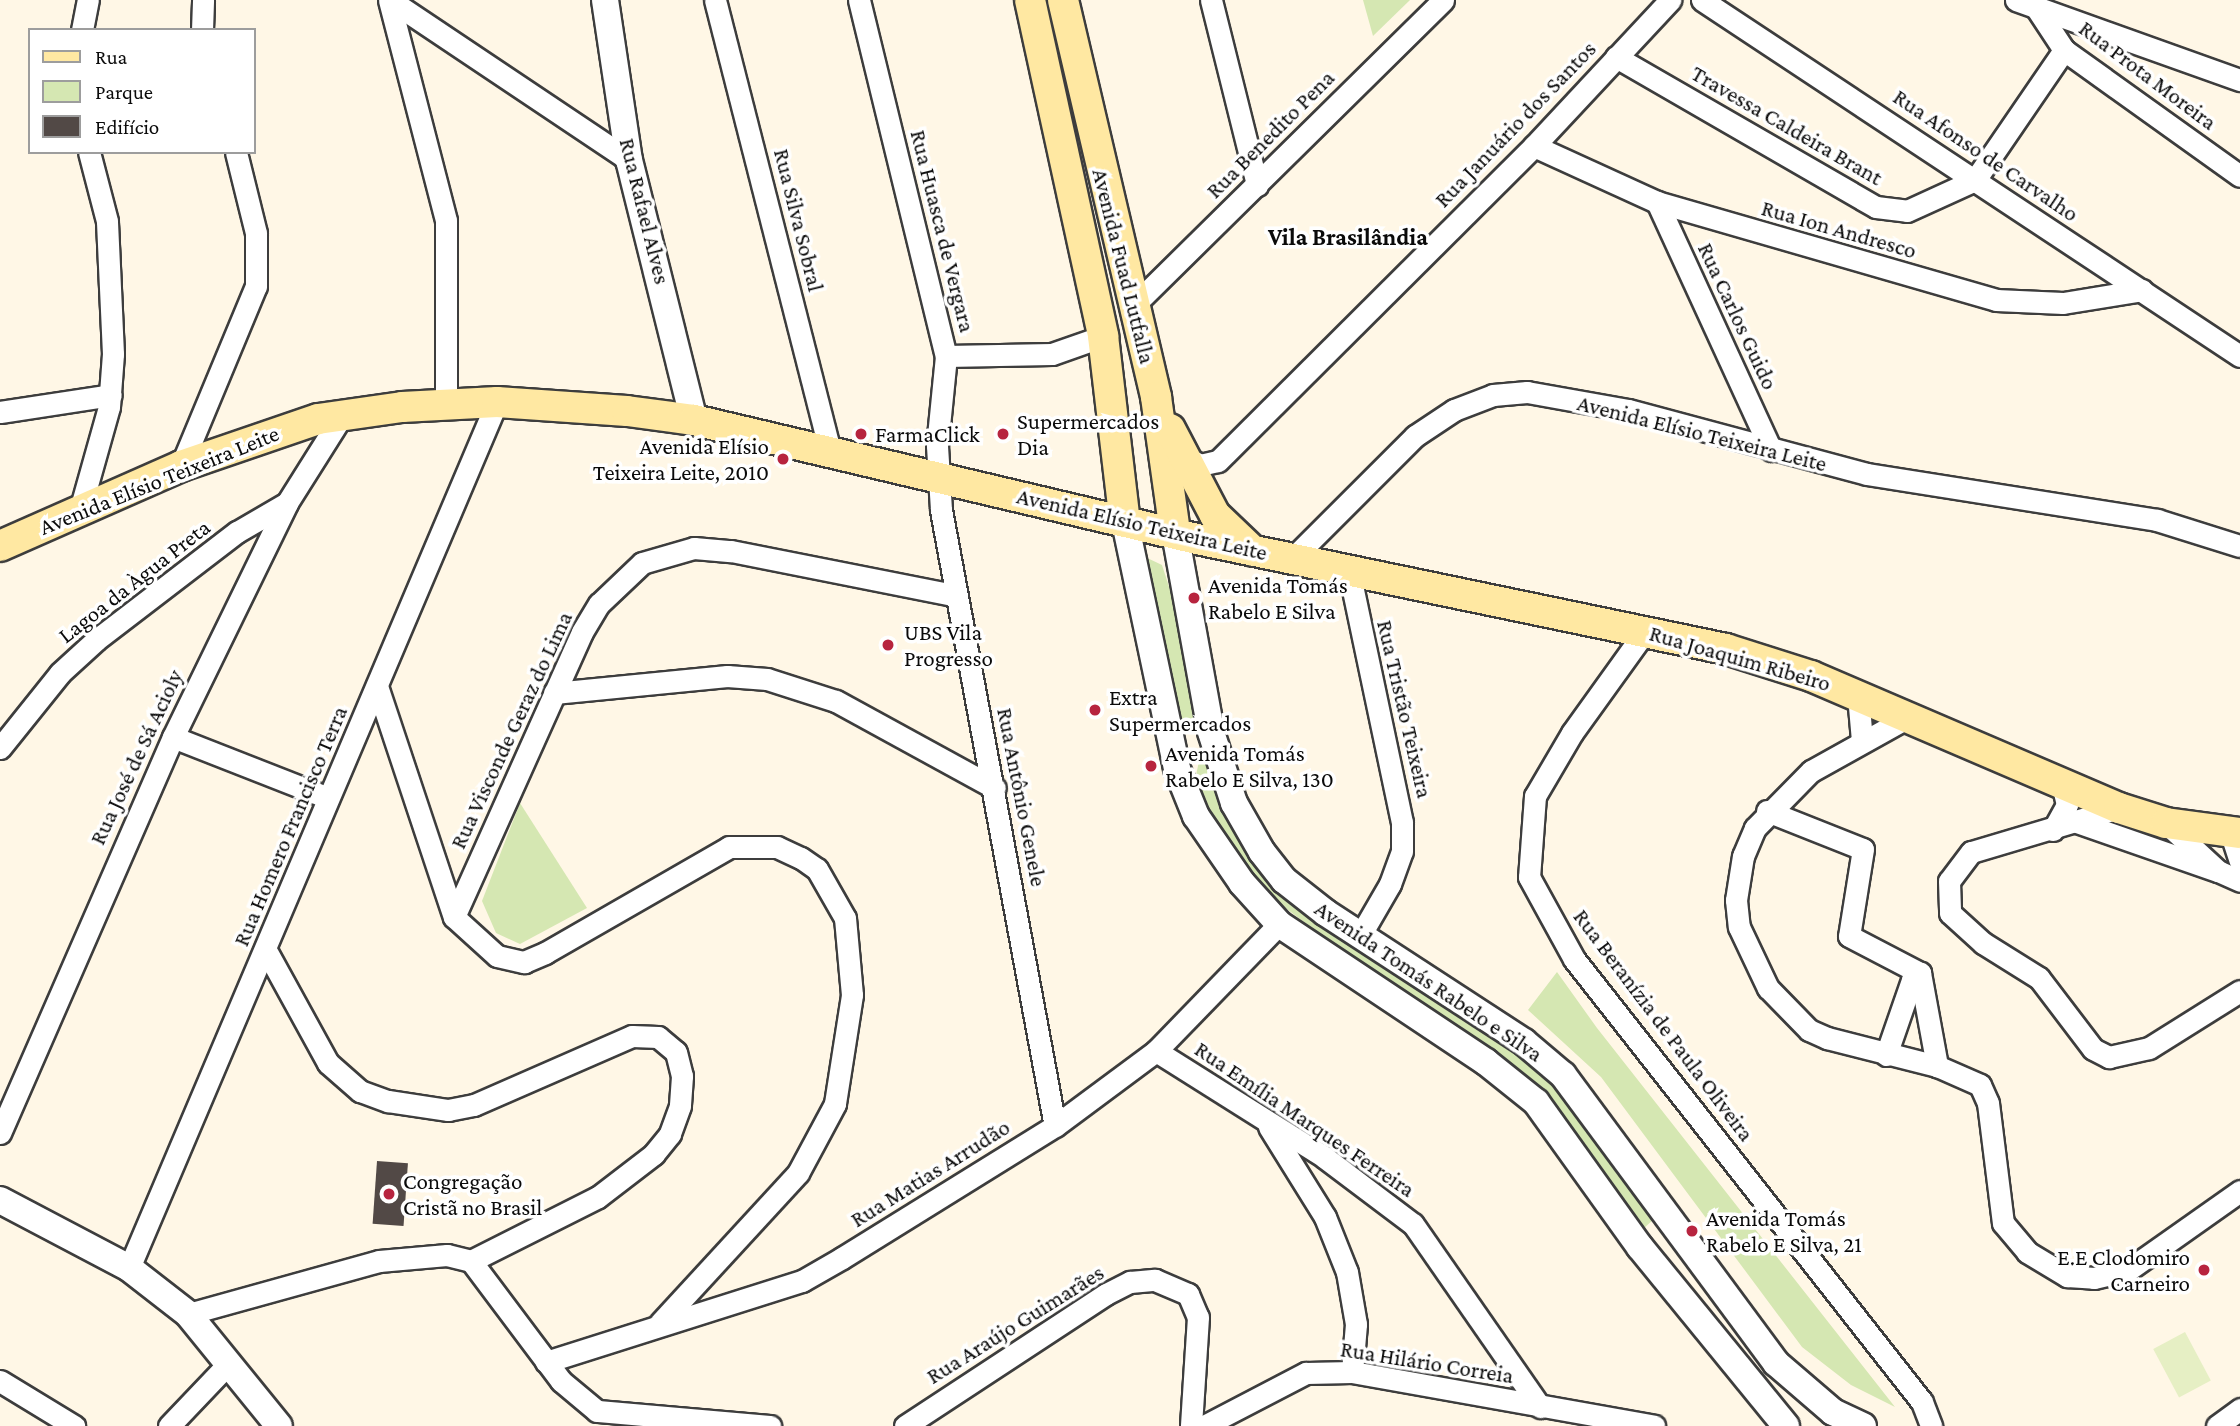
<!DOCTYPE html>
<meta charset="utf-8">
<style>
body{margin:0}
#map{position:relative;width:2240px;height:1426px;overflow:hidden;background:#fff7e6;font-family:"Crimson Pro",serif}
div>[style]{position:absolute}
[style*='--x']{left:calc(var(--x)*1px);top:calc(var(--y)*1px);width:calc(var(--w)*1px);rotate:calc(var(--a)*1deg)}
.green>*{inset:0;background:#d5e7b2}
.pitch>*{inset:0;background:#e6efc4;transform-origin:0 0}
.building>*{inset:0;background:#524946;transform-origin:0 0}
.roads{filter:drop-shadow(2px 0 #3d3d3d) drop-shadow(-2px 0 #3d3d3d) drop-shadow(0 2px #3d3d3d) drop-shadow(0 -2px #3d3d3d)}
.minor>*{height:21px;margin:-10.5px;padding:0 10.5px;transform-origin:10.5px;border-radius:10.5px;background:#fff}
.tertiary>*{height:26px;margin:-13px;padding:0 13px;transform-origin:13px;border-radius:13px;background:#fff}
.secondary>*{height:30px;margin:-15px;padding:0 15px;transform-origin:15px;border-radius:15px;background:#ffe8a2}
.dots>*{width:19px;height:19px;translate:-50% -50%;box-sizing:border-box;border:4px solid #fff;border-radius:50%}
span{translate:-50% -50%;white-space:nowrap;text-align:center;line-height:1.15;-webkit-text-stroke:7px #fff;paint-order:stroke}
.street-label{font-size:23px;color:#0a0a0a}
.poi-label{font-size:23px;color:#0a0a0a}
.left{translate:0 -50%;text-align:left}
.right{translate:-100% -50%;text-align:right}
.neighbourhood-label{font-size:24px;color:#0a0a0a;font-weight:700}
.legend{position:absolute;left:28px;top:28px;width:228px;height:126px;box-sizing:border-box;background:#fff;border:2px solid #9d9d9d;margin:0;padding:9px 12px;list-style:none;font-size:21px;color:#0a0a0a}
.legend li{display:flex;align-items:center;gap:14px;height:35px}
.legend b{width:35px;border:2px solid #9d9d9d}
</style>
<div id="map">
<div class="green">
<i style="clip-path:polygon(1363px 0,1410px 0,1373px 36px)"></i>
<i style="clip-path:polygon(1143px 556px,1162px 565px,1172px 596px,1198px 720px,1178px 723px)"></i>
<i style="clip-path:polygon(1201px 752px,1237px 834px,1417px 986px,1526px 1061px,1566px 1098px,1655px 1218px,1642px 1230px,1560px 1116px,1271px 897px,1206px 811px,1195px 780px)"></i>
<i style="clip-path:polygon(520px 803px,587px 908px,520px 944px,496px 933px,482px 901px)"></i>
<i style="clip-path:polygon(1557px 972px,1597px 1028px,1895px 1407px,1851px 1385px,1802px 1347px,1601px 1077px,1528px 1010px)"></i>
</div>
<div class="pitch">
<i style="left:2185px;top:1332px;width:55px;height:36px;rotate:62deg"></i>
</div>
<div class="building">
<i style="left:377px;top:1161px;width:31px;height:63px;rotate:4deg"></i>
</div>
<div class="roads">
<div class="minor">
<i style="--x:389;--y:0;--w:228;--a:75.5"></i>
<i style="--x:446;--y:221;--w:183;--a:90"></i>
<i style="--x:390;--y:0;--w:288;--a:33.8"></i>
<i style="--x:715;--y:0;--w:469;--a:75.7"></i>
<i style="--x:859;--y:0;--w:366;--a:76.3"></i>
<i style="--x:946;--y:356;--w:90;--a:95.7"></i>
<i style="--x:937;--y:446;--w:64;--a:86.4"></i>
<i style="--x:941;--y:510;--w:626;--a:79.52"></i>
<i style="--x:1211;--y:0;--w:191;--a:76"></i>
<i style="--x:1702;--y:0;--w:645;--a:33.49"></i>
<i style="--x:2016;--y:0;--w:238;--a:19.7"></i>
<i style="--x:2035;--y:6;--w:53;--a:56.6"></i>
<i style="--x:2064;--y:50;--w:216;--a:35.6"></i>
<i style="--x:82;--y:30;--w:31;--a:-79"></i>
<i style="--x:202;--y:30;--w:30;--a:-88"></i>
<i style="--x:1616;--y:57;--w:300;--a:30"></i>
<i style="--x:1876;--y:207;--w:31;--a:7"></i>
<i style="--x:1907;--y:211;--w:75;--a:-24.5"></i>
<i style="--x:1975;--y:180;--w:158;--a:-55.6"></i>
<i style="--x:1534;--y:146;--w:135;--a:24.5"></i>
<i style="--x:1657;--y:202;--w:353;--a:16.1"></i>
<i style="--x:1996;--y:300;--w:67;--a:2.6"></i>
<i style="--x:2063;--y:303;--w:80;--a:-9.3"></i>
<i style="--x:1657;--y:202;--w:273;--a:65.3"></i>
<i style="--x:1134;--y:305;--w:434;--a:-44.6"></i>
<i style="--x:946;--y:356;--w:106;--a:-1.1"></i>
<i style="--x:1052;--y:354;--w:54;--a:-19.4"></i>
<i style="--x:0;--y:412;--w:112;--a:-8.7"></i>
<i style="--x:1182;--y:455;--w:21;--a:29"></i>
<i style="--x:1200;--y:465;--w:18;--a:-13"></i>
<i style="--x:1218;--y:461;--w:446;--a:-44.9"></i>
<i style="--x:1534;--y:146;--w:200;--a:-47"></i>
<i style="--x:181;--y:466;--w:195;--a:-67.4"></i>
<i style="--x:256;--y:286;--w:53;--a:-90"></i>
<i style="--x:256;--y:233;--w:83;--a:-103.9"></i>
<i style="--x:80;--y:510;--w:107;--a:-74.3"></i>
<i style="--x:109;--y:407;--w:53;--a:-85.7"></i>
<i style="--x:113;--y:354;--w:133;--a:-92.6"></i>
<i style="--x:107;--y:221;--w:71;--a:-104.6"></i>
<i style="--x:1294;--y:557;--w:171;--a:-45"></i>
<i style="--x:1415;--y:436;--w:47;--a:-33.7"></i>
<i style="--x:1454;--y:410;--w:42;--a:-21"></i>
<i style="--x:1493;--y:395;--w:34;--a:-5"></i>
<i style="--x:1527;--y:392;--w:103;--a:10.1"></i>
<i style="--x:1628;--y:410;--w:247;--a:15"></i>
<i style="--x:1867;--y:474;--w:294;--a:9"></i>
<i style="--x:2157;--y:520;--w:87;--a:17.4"></i>
<i style="--x:1349;--y:571;--w:257;--a:78.1"></i>
<i style="--x:1402;--y:822;--w:29;--a:90"></i>
<i style="--x:1402;--y:851;--w:35;--a:110"></i>
<i style="--x:1390;--y:884;--w:58;--a:120.1"></i>
<i style="--x:1646;--y:630;--w:127;--a:125.7"></i>
<i style="--x:1572;--y:733;--w:73;--a:120.4"></i>
<i style="--x:1535;--y:796;--w:81;--a:94.2"></i>
<i style="--x:1529;--y:877;--w:94;--a:61.2"></i>
<i style="--x:1574;--y:959;--w:563;--a:51.85"></i>
<i style="--x:1922;--y:1402;--w:26;--a:69"></i>
<i style="--x:377;--y:686;--w:243;--a:71.6"></i>
<i style="--x:454;--y:917;--w:58;--a:42.2"></i>
<i style="--x:497;--y:956;--w:28;--a:13"></i>
<i style="--x:524;--y:962;--w:23;--a:-23"></i>
<i style="--x:545;--y:953;--w:212;--a:-29.9"></i>
<i style="--x:729;--y:847;--w:48;--a:0"></i>
<i style="--x:777;--y:847;--w:26;--a:25"></i>
<i style="--x:801;--y:858;--w:19;--a:35"></i>
<i style="--x:817;--y:869;--w:56;--a:60.3"></i>
<i style="--x:845;--y:918;--w:77;--a:84.8"></i>
<i style="--x:852;--y:995;--w:110;--a:98.9"></i>
<i style="--x:835;--y:1104;--w:78;--a:118.2"></i>
<i style="--x:798;--y:1173;--w:204;--a:132.6"></i>
<i style="--x:554;--y:693;--w:174;--a:-5.6"></i>
<i style="--x:727;--y:676;--w:40;--a:4.3"></i>
<i style="--x:767;--y:679;--w:72;--a:17.7"></i>
<i style="--x:836;--y:701;--w:181;--a:28.7"></i>
<i style="--x:1858;--y:695;--w:46;--a:85"></i>
<i style="--x:1910;--y:716;--w:113;--a:150.9"></i>
<i style="--x:1811;--y:771;--w:80;--a:134.5"></i>
<i style="--x:1755;--y:828;--w:30;--a:113"></i>
<i style="--x:1743;--y:856;--w:45;--a:99"></i>
<i style="--x:1736;--y:900;--w:27;--a:84"></i>
<i style="--x:1739;--y:927;--w:68;--a:64.6"></i>
<i style="--x:1768;--y:988;--w:59;--a:45.7"></i>
<i style="--x:1809;--y:1030;--w:20;--a:24"></i>
<i style="--x:1827;--y:1038;--w:114;--a:14.3"></i>
<i style="--x:1937;--y:1066;--w:47;--a:23.8"></i>
<i style="--x:1980;--y:1085;--w:20;--a:66"></i>
<i style="--x:1988;--y:1103;--w:121;--a:82.9"></i>
<i style="--x:2003;--y:1223;--w:38;--a:50"></i>
<i style="--x:2027;--y:1252;--w:47;--a:31"></i>
<i style="--x:2067;--y:1276;--w:27;--a:4"></i>
<i style="--x:2094;--y:1278;--w:35;--a:-13"></i>
<i style="--x:2128;--y:1270;--w:137;--a:-35.2"></i>
<i style="--x:173;--y:737;--w:164;--a:21.4"></i>
<i style="--x:0;--y:748;--w:96;--a:-51.3"></i>
<i style="--x:60;--y:673;--w:49;--a:-42.5"></i>
<i style="--x:96;--y:640;--w:178;--a:-37.5"></i>
<i style="--x:237;--y:532;--w:58;--a:-30.1"></i>
<i style="--x:2119;--y:808;--w:154;--a:163.4"></i>
<i style="--x:1971;--y:852;--w:36;--a:127"></i>
<i style="--x:1949;--y:881;--w:32;--a:88"></i>
<i style="--x:1950;--y:913;--w:45;--a:42.3"></i>
<i style="--x:1983;--y:943;--w:66;--a:32"></i>
<i style="--x:2039;--y:978;--w:89;--a:52.7"></i>
<i style="--x:2093;--y:1049;--w:18;--a:27"></i>
<i style="--x:2109;--y:1057;--w:41;--a:-12.7"></i>
<i style="--x:2149;--y:1048;--w:107;--a:-32.1"></i>
<i style="--x:1767;--y:811;--w:103;--a:21.6"></i>
<i style="--x:1863;--y:849;--w:88;--a:99.1"></i>
<i style="--x:1849;--y:936;--w:80;--a:27.5"></i>
<i style="--x:2077;--y:822;--w:149;--a:19.2"></i>
<i style="--x:2166;--y:823;--w:71;--a:42.7"></i>
<i style="--x:2218;--y:871;--w:24;--a:24"></i>
<i style="--x:2053;--y:830;--w:29;--a:-61"></i>
<i style="--x:2067;--y:805;--w:23;--a:-103"></i>
<i style="--x:2231;--y:834;--w:28;--a:72"></i>
<i style="--x:454;--y:917;--w:312;--a:-65.8"></i>
<i style="--x:582;--y:632;--w:33;--a:-59"></i>
<i style="--x:599;--y:604;--w:59;--a:-43.6"></i>
<i style="--x:642;--y:563;--w:54;--a:-16.1"></i>
<i style="--x:694;--y:548;--w:37;--a:5"></i>
<i style="--x:731;--y:551;--w:227;--a:11.2"></i>
<i style="--x:267;--y:952;--w:127;--a:61.2"></i>
<i style="--x:328;--y:1063;--w:43;--a:41.2"></i>
<i style="--x:360;--y:1091;--w:30;--a:20"></i>
<i style="--x:388;--y:1101;--w:61;--a:8.5"></i>
<i style="--x:448;--y:1110;--w:26;--a:-11"></i>
<i style="--x:474;--y:1105;--w:172;--a:-23.6"></i>
<i style="--x:632;--y:1036;--w:26;--a:2"></i>
<i style="--x:658;--y:1037;--w:23;--a:40"></i>
<i style="--x:676;--y:1052;--w:25;--a:76"></i>
<i style="--x:682;--y:1076;--w:30;--a:94"></i>
<i style="--x:680;--y:1106;--w:30;--a:110"></i>
<i style="--x:670;--y:1134;--w:26;--a:129"></i>
<i style="--x:654;--y:1154;--w:71;--a:142.5"></i>
<i style="--x:598;--y:1197;--w:142;--a:153.3"></i>
<i style="--x:1156;--y:1051;--w:199;--a:32.2"></i>
<i style="--x:1324;--y:1157;--w:111;--a:37"></i>
<i style="--x:1413;--y:1224;--w:223;--a:55.2"></i>
<i style="--x:1886;--y:1055;--w:79;--a:-70.9"></i>
<i style="--x:1912;--y:980;--w:11;--a:-41"></i>
<i style="--x:1920;--y:973;--w:95;--a:79.6"></i>
<i style="--x:1269;--y:1127;--w:106;--a:58.1"></i>
<i style="--x:1325;--y:1217;--w:59;--a:68.2"></i>
<i style="--x:1347;--y:1272;--w:53;--a:80.2"></i>
<i style="--x:1356;--y:1324;--w:48;--a:94.8"></i>
<i style="--x:0;--y:1133;--w:432;--a:-66.4"></i>
<i style="--x:173;--y:737;--w:260;--a:-64"></i>
<i style="--x:287;--y:503;--w:105;--a:-57.8"></i>
<i style="--x:129;--y:1268;--w:941;--a:-66.98"></i>
<i style="--x:188;--y:1314;--w:198;--a:-15.5"></i>
<i style="--x:379;--y:1261;--w:68;--a:-5"></i>
<i style="--x:447;--y:1255;--w:25;--a:14"></i>
<i style="--x:471;--y:1261;--w:150;--a:53.1"></i>
<i style="--x:561;--y:1381;--w:47;--a:39.8"></i>
<i style="--x:597;--y:1411;--w:174;--a:5"></i>
<i style="--x:546;--y:1362;--w:269;--a:-17.6"></i>
<i style="--x:802;--y:1281;--w:46;--a:-29.9"></i>
<i style="--x:842;--y:1258;--w:251;--a:-31.8"></i>
<i style="--x:1055;--y:1126;--w:126;--a:-36.6"></i>
<i style="--x:1156;--y:1051;--w:177;--a:-45.9"></i>
<i style="--x:0;--y:1381;--w:87;--a:31.3"></i>
<i style="--x:169;--y:1426;--w:88;--a:-46.4"></i>
<i style="--x:905;--y:1426;--w:240;--a:-33.3"></i>
<i style="--x:1106;--y:1294;--w:27;--a:-27"></i>
<i style="--x:1130;--y:1282;--w:25;--a:-5"></i>
<i style="--x:1155;--y:1280;--w:36;--a:23"></i>
<i style="--x:1188;--y:1294;--w:25;--a:67"></i>
<i style="--x:1198;--y:1317;--w:109;--a:93.7"></i>
<i style="--x:1204;--y:1426;--w:115;--a:-27.5"></i>
<i style="--x:1306;--y:1373;--w:46;--a:-1.2"></i>
<i style="--x:1352;--y:1372;--w:307;--a:10.1"></i>
<i style="--x:2217;--y:1426;--w:29;--a:-36"></i>
</div>
<div class="tertiary">
<i style="--x:605;--y:0;--w:162;--a:81.5"></i>
<i style="--x:629;--y:160;--w:268;--a:76"></i>
<i style="--x:1125;--y:522;--w:252;--a:78.1"></i>
<i style="--x:1177;--y:769;--w:51;--a:68"></i>
<i style="--x:1196;--y:816;--w:81;--a:55.5"></i>
<i style="--x:1242;--y:883;--w:55;--a:47.9"></i>
<i style="--x:1279;--y:924;--w:249;--a:33.7"></i>
<i style="--x:1486;--y:1062;--w:64;--a:38.7"></i>
<i style="--x:1536;--y:1102;--w:178;--a:54.4"></i>
<i style="--x:1640;--y:1247;--w:231;--a:50.8"></i>
<i style="--x:1175;--y:533;--w:202;--a:79.7"></i>
<i style="--x:1211;--y:732;--w:75;--a:72.1"></i>
<i style="--x:1234;--y:803;--w:56;--a:60.3"></i>
<i style="--x:1262;--y:852;--w:36;--a:52"></i>
<i style="--x:1284;--y:880;--w:53;--a:38.2"></i>
<i style="--x:1326;--y:913;--w:236;--a:33.1"></i>
<i style="--x:1524;--y:1042;--w:51;--a:40.2"></i>
<i style="--x:1563;--y:1075;--w:358;--a:53.5"></i>
<i style="--x:1776;--y:1363;--w:75;--a:40.7"></i>
<i style="--x:1833;--y:1412;--w:33;--a:25"></i>
<i style="--x:0;--y:1200;--w:146;--a:27.8"></i>
<i style="--x:129;--y:1268;--w:75;--a:37.9"></i>
<i style="--x:188;--y:1314;--w:144;--a:50.9"></i>
</div>
<div class="secondary">
<i style="--x:1030;--y:0;--w:344;--a:77.7"></i>
<i style="--x:1103;--y:336;--w:187;--a:83.3"></i>
<i style="--x:1063;--y:0;--w:408;--a:76.8"></i>
<i style="--x:1156;--y:397;--w:137;--a:82"></i>
<i style="--x:1170;--y:429;--w:97;--a:62.4"></i>
<i style="--x:1215;--y:515;--w:52;--a:43.5"></i>
<i style="--x:0;--y:546;--w:198;--a:-23.8"></i>
<i style="--x:181;--y:466;--w:145;--a:-18.9"></i>
<i style="--x:318;--y:419;--w:85;--a:-8.1"></i>
<i style="--x:402;--y:407;--w:95;--a:-3"></i>
<i style="--x:497;--y:402;--w:130;--a:4"></i>
<i style="--x:627;--y:411;--w:68;--a:7.7"></i>
<i style="--x:694;--y:420;--w:517;--a:13.31"></i>
<i style="--x:1197;--y:539;--w:540;--a:11.75"></i>
<i style="--x:1726;--y:649;--w:89;--a:17.6"></i>
<i style="--x:1811;--y:676;--w:335;--a:23.2"></i>
<i style="--x:2119;--y:808;--w:49;--a:17.7"></i>
<i style="--x:2166;--y:823;--w:75;--a:7.7"></i>
</div>
</div>
<div class="dots">
<i style="left:861px;top:434px;background:#b7243f"></i>
<i style="left:1003px;top:434px;background:#b7243f"></i>
<i style="left:783px;top:459px;background:#b7243f"></i>
<i style="left:1194px;top:598px;background:#b7243f"></i>
<i style="left:888px;top:645px;background:#b7243f"></i>
<i style="left:1095px;top:710px;background:#b7243f"></i>
<i style="left:1151px;top:766px;background:#b7243f"></i>
<i style="left:389px;top:1194px;background:#b7243f"></i>
<i style="left:1692px;top:1231px;background:#b7243f"></i>
<i style="left:2204px;top:1270px;background:#b7243f"></i>
</div>
<div class="street-label">
<span style="left:2148px;top:75px;rotate:37deg">Rua Prota Moreira</span>
<span style="left:1515px;top:124px;rotate:-46deg">Rua Januário dos Santos</span>
<span style="left:1787px;top:125px;rotate:30deg">Travessa Caldeira Brant</span>
<span style="left:1270px;top:134px;rotate:-45deg">Rua Benedito Pena</span>
<span style="left:1986px;top:155px;rotate:34deg">Rua Afonso de Carvalho</span>
<span style="left:645px;top:211px;rotate:76deg">Rua Rafael Alves</span>
<span style="left:799px;top:220px;rotate:76deg">Rua Silva Sobral</span>
<span style="left:1839px;top:229px;rotate:16deg">Rua Ion Andresco</span>
<span style="left:943px;top:231px;rotate:76deg">Rua Huasca de Vergara</span>
<span style="left:1124px;top:266px;rotate:76deg">Avenida Fuad Lutfalla</span>
<span style="left:1738px;top:316px;rotate:65deg">Rua Carlos Guido</span>
<span style="left:1702px;top:433px;rotate:14deg">Avenida Elísio Teixeira Leite</span>
<span style="left:159px;top:480px;rotate:-22deg">Avenida Elísio Teixeira Leite</span>
<span style="left:1142px;top:524px;rotate:13deg">Avenida Elísio Teixeira Leite</span>
<span style="left:134px;top:581px;rotate:-38deg">Lagoa da Àgua Preta</span>
<span style="left:1740px;top:658px;rotate:16deg">Rua Joaquim Ribeiro</span>
<span style="left:1405px;top:709px;rotate:77deg">Rua Tristão Teixeira</span>
<span style="left:511px;top:730px;rotate:-65deg">Rua Visconde Geraz do Lima</span>
<span style="left:136px;top:757px;rotate:-65deg">Rua José de Sá Acioly</span>
<span style="left:1022px;top:797px;rotate:79deg">Rua Antônio Genele</span>
<span style="left:290px;top:826px;rotate:-67deg">Rua Homero Francisco Terra</span>
<span style="left:1429px;top:981px;rotate:34deg">Avenida Tomás Rabelo e Silva</span>
<span style="left:1664px;top:1025px;rotate:53deg">Rua Beranízia de Paula Oliveira</span>
<span style="left:1305px;top:1119px;rotate:34deg">Rua Emília Marques Ferreira</span>
<span style="left:930px;top:1173px;rotate:-32deg">Rua Matias Arrudão</span>
<span style="left:1015px;top:1324px;rotate:-32deg">Rua Araújo Guimarães</span>
<span style="left:1427px;top:1362px;rotate:9deg">Rua Hilário Correia</span>
</div>
<div class="poi-label">
<span class="left" style="left:1017px;top:434px">Supermercados<br>Dia</span>
<span class="left" style="left:875px;top:434px">FarmaClick</span>
<span class="right" style="left:769px;top:459px">Avenida Elísio<br>Teixeira Leite, 2010</span>
<span class="left" style="left:1208px;top:598px">Avenida Tomás<br>Rabelo E Silva</span>
<span class="left" style="left:904px;top:645px">UBS Vila<br>Progresso</span>
<span class="left" style="left:1109px;top:710px">Extra<br>Supermercados</span>
<span class="left" style="left:1165px;top:766px">Avenida Tomás<br>Rabelo E Silva, 130</span>
<span class="left" style="left:403px;top:1194px">Congregação<br>Cristã no Brasil</span>
<span class="left" style="left:1706px;top:1231px">Avenida Tomás<br>Rabelo E Silva, 21</span>
<span class="right" style="left:2190px;top:1270px">E.E Clodomiro<br>Carneiro</span>
</div>
<div class="neighbourhood-label">
<span style="left:1348px;top:237px">Vila Brasilândia</span>
</div>
<ul class="legend">
<li><b style="height:9px;background:#ffe8a2"></b>Rua</li>
<li><b style="height:19px;background:#d5e7b2"></b>Parque</li>
<li><b style="height:19px;background:#524946"></b>Edifício</li>
</ul>
</div>
